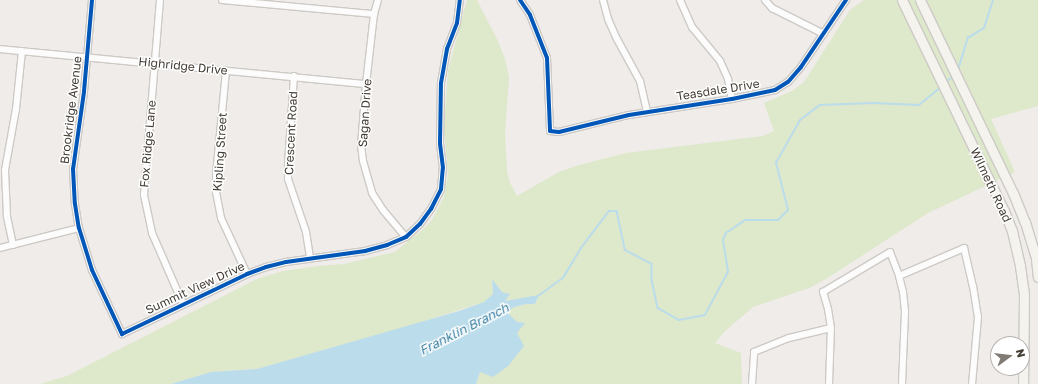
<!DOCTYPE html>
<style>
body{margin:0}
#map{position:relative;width:1038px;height:384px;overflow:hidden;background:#efece9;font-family:"Golos Text",sans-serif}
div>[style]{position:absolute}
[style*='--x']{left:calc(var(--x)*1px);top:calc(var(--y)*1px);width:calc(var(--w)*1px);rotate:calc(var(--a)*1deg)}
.green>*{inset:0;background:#dee8ca}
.water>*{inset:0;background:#bbdcea}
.stream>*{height:1.5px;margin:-0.75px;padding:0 0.75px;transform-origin:0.75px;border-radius:0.75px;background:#bbdcea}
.roads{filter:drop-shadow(1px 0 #cdcac6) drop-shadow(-1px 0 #cdcac6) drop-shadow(0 1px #cdcac6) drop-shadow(0 -1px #cdcac6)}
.street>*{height:6px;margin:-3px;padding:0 3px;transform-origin:3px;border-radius:3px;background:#fdfcfc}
.secondary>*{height:9px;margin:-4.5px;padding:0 4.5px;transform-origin:4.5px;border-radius:4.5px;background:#f5f3ee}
.cycleway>*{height:4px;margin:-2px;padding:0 2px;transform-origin:2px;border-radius:2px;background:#0057b8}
span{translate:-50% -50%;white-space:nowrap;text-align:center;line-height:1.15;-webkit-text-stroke:3px #fff;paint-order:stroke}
.street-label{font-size:12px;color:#443d35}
.water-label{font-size:13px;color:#337ca1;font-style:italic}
.north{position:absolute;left:990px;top:336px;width:40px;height:40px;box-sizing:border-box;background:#fff;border:1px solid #b4b1ae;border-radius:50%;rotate:75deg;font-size:11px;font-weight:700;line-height:16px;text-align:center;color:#443d35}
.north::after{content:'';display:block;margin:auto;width:14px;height:18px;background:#807a74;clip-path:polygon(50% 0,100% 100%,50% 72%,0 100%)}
</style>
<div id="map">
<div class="green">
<i style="clip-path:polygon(467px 0,477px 0,498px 41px,505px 59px,509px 77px,505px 133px,507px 171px,510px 183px,517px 196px,559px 172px,579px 165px,626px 153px,763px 136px,774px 131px,764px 103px,792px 91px,804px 82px,850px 10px,864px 0,1038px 0,1038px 106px,991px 119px,1015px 172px,928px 213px,826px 279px,809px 288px,753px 307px,725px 331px,715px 343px,741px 353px,742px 384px,476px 384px,480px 372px,517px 333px,517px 322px,506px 312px,514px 307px,526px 304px,535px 304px,539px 296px,505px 301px,510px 294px,502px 292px,492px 280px,493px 294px,484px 302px,409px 326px,257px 369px,211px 372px,171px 384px,40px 384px,67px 376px,257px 279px,283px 271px,318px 266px,344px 264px,395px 252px,421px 231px,432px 220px,444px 197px,448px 174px,444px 129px,448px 70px)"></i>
</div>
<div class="water">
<i style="clip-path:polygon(492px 279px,502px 292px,510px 294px,505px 301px,539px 295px,535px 304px,526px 304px,514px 307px,507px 312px,517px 322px,525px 323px,517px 333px,524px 346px,508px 366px,493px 377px,480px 372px,476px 384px,171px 384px,211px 372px,257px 369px,459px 311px,484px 302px,493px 294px)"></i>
</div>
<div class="stream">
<i style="--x:958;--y:70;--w:34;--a:-73"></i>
<i style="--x:968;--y:38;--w:19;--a:-32"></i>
<i style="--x:984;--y:28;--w:29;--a:-72"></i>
<i style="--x:945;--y:83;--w:11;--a:-41"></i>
<i style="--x:538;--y:296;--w:31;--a:-36"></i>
<i style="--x:563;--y:278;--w:35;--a:-59"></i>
<i style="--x:581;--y:248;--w:46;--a:-52.9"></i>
<i style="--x:609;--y:211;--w:8;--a:0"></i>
<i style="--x:617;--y:211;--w:40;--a:78"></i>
<i style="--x:625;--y:250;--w:30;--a:27"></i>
<i style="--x:652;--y:264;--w:16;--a:90"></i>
<i style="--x:652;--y:280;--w:29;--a:78"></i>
<i style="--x:658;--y:308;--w:24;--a:30"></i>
<i style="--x:679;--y:320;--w:26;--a:-11"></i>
<i style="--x:705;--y:315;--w:49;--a:-61.9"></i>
<i style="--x:728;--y:272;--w:32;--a:-99"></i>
<i style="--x:723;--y:240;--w:8;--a:-67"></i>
<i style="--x:726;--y:233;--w:23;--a:-34"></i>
<i style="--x:745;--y:220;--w:33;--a:0"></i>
<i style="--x:778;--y:220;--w:14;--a:-45"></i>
<i style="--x:788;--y:210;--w:49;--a:-104.3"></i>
<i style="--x:776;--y:163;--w:49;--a:-60.8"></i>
<i style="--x:800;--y:120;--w:25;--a:-37"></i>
<i style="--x:820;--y:105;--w:53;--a:-2.2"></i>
<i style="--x:873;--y:103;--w:46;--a:2.5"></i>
<i style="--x:919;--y:105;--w:27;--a:-39"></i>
</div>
<div class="roads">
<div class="street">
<i style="--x:92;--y:0;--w:92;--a:95"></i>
<i style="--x:84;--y:92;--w:78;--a:98.1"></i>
<i style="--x:73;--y:169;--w:35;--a:87"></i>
<i style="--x:75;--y:204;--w:24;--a:81"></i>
<i style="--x:79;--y:228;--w:44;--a:72.8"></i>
<i style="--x:92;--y:270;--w:71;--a:64.9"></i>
<i style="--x:122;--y:334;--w:139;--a:-25.6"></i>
<i style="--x:247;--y:274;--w:20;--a:-20"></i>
<i style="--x:266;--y:267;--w:21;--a:-14"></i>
<i style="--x:286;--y:262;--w:80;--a:-7.9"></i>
<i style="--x:365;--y:251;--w:23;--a:-15"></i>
<i style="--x:387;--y:245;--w:21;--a:-23"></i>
<i style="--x:406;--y:237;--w:19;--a:-43"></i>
<i style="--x:420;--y:224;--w:19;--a:-54"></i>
<i style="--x:431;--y:209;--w:22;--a:-63"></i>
<i style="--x:441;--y:189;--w:21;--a:-85"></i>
<i style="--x:443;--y:168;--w:24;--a:-97"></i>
<i style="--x:440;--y:144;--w:61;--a:-89.1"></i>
<i style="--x:441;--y:83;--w:35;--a:-80"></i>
<i style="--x:447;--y:49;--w:28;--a:-69"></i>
<i style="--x:457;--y:23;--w:23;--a:-83"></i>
<i style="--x:160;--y:0;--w:196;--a:94.7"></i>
<i style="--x:144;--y:195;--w:39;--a:78"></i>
<i style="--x:152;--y:233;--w:77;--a:66.4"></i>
<i style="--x:222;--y:0;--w:153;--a:5.3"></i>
<i style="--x:378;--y:0;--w:15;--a:106"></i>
<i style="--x:374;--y:14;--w:70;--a:96.5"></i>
<i style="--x:366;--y:84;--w:61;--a:94.7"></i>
<i style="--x:361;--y:145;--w:16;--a:83"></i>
<i style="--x:363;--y:161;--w:33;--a:74"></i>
<i style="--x:372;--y:193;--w:20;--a:57"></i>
<i style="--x:383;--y:210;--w:35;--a:50"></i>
<i style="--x:520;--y:0;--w:18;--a:56"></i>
<i style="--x:530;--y:15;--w:46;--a:68.4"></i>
<i style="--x:547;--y:58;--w:73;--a:87.6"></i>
<i style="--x:550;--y:131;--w:9;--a:6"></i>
<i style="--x:559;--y:132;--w:72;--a:-13.7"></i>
<i style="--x:629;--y:115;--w:104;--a:-8.8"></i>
<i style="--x:732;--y:99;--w:44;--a:-11.8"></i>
<i style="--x:775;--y:90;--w:15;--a:-32"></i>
<i style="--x:788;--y:82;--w:20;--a:-49"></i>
<i style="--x:801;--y:67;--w:81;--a:-56.1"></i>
<i style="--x:603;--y:0;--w:20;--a:75"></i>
<i style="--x:608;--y:19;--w:22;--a:66"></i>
<i style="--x:617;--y:39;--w:48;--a:61.3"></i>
<i style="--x:640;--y:81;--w:32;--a:77"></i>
<i style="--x:680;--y:0;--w:30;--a:66"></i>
<i style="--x:692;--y:27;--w:44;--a:50.5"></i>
<i style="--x:720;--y:61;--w:20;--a:66"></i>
<i style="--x:728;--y:79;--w:20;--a:79"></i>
<i style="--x:765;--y:0;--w:11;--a:49"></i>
<i style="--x:772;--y:8;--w:58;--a:26.6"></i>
<i style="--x:0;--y:49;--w:368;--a:5.5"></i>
<i style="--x:226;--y:71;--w:103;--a:95.5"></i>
<i style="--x:216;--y:174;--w:18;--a:90"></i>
<i style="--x:216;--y:192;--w:26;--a:79"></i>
<i style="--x:221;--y:218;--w:62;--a:65.1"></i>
<i style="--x:294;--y:76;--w:89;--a:93.9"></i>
<i style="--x:288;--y:165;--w:14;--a:90"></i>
<i style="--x:288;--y:179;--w:56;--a:71.2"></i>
<i style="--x:306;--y:232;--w:26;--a:81"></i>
<i style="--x:13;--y:245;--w:30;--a:-102"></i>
<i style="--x:7;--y:216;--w:46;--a:-92.5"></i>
<i style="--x:5;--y:170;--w:62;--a:-79.8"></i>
<i style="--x:16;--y:109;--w:58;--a:-84.1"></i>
<i style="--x:0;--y:248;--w:81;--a:-14.2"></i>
<i style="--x:899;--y:276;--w:71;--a:-23.3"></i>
<i style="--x:964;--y:248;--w:39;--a:77"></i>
<i style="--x:973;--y:286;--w:31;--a:81"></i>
<i style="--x:978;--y:317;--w:67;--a:95.1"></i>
<i style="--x:752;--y:384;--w:32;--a:-86"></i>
<i style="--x:754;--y:352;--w:38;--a:-22"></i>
<i style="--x:789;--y:338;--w:43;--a:-13.4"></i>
<i style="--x:829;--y:384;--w:56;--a:-88"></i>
<i style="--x:831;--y:328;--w:19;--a:-99"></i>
<i style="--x:828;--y:309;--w:18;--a:-106"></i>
<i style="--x:823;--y:292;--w:78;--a:-30.8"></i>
<i style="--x:890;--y:252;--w:26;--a:69"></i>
<i style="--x:899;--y:276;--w:16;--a:76"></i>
<i style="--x:903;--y:292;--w:20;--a:84"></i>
<i style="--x:905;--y:312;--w:72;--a:92.4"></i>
</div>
<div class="secondary">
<i style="--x:902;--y:0;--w:234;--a:64.2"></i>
<i style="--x:1004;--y:211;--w:22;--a:68"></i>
<i style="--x:1012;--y:231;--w:36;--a:77"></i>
<i style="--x:1020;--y:266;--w:29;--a:82"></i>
<i style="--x:1024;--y:295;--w:89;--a:90.6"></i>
<i style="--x:920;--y:0;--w:214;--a:64.3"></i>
<i style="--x:1013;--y:193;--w:31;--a:68"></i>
<i style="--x:1025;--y:222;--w:39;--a:73"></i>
<i style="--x:1036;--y:259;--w:18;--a:84"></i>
</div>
</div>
<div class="cycleway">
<i style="--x:92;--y:0;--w:92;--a:95"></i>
<i style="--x:84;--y:92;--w:78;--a:98.1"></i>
<i style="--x:73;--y:169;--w:35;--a:87"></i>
<i style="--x:75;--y:204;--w:24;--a:81"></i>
<i style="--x:79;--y:228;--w:44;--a:72.8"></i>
<i style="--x:92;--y:270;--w:71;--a:64.9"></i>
<i style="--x:122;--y:334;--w:139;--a:-25.6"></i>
<i style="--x:247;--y:274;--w:20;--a:-20"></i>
<i style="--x:266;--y:267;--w:21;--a:-14"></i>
<i style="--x:286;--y:262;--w:80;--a:-7.9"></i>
<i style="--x:365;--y:251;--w:23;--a:-15"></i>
<i style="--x:387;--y:245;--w:21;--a:-23"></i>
<i style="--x:406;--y:237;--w:19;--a:-43"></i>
<i style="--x:420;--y:224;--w:19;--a:-54"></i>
<i style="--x:431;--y:209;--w:22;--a:-63"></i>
<i style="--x:441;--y:189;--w:21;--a:-85"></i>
<i style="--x:443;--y:168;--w:24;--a:-97"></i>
<i style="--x:440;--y:144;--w:61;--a:-89.1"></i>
<i style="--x:441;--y:83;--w:35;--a:-80"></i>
<i style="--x:447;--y:49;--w:28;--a:-69"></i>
<i style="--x:457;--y:23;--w:23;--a:-83"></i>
<i style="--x:520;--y:0;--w:18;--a:56"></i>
<i style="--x:530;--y:15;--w:46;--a:68.4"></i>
<i style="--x:547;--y:58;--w:73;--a:87.6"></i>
<i style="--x:550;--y:131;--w:9;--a:6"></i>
<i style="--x:559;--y:132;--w:72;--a:-13.7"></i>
<i style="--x:629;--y:115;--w:104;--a:-8.8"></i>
<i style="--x:732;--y:99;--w:44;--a:-11.8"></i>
<i style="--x:775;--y:90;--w:15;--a:-32"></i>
<i style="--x:788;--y:82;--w:20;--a:-49"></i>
<i style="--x:801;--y:67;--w:81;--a:-56.1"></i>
</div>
<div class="street-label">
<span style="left:183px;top:66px;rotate:6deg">Highridge Drive</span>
<span style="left:718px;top:90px;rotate:-9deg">Teasdale Drive</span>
<span style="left:71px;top:110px;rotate:-83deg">Brookridge Avenue</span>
<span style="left:365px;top:113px;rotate:-86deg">Sagan Drive</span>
<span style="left:291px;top:133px;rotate:-87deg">Crescent Road</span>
<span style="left:148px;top:144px;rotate:-85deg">Fox Ridge Lane</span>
<span style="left:220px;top:152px;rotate:-86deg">Kipling Street</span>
<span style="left:991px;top:185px;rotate:65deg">Wilmeth Road</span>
<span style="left:195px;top:288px;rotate:-25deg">Summit View Drive</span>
</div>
<div class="water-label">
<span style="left:464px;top:329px;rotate:-27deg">Franklin Branch</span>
</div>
<div class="north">N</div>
</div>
